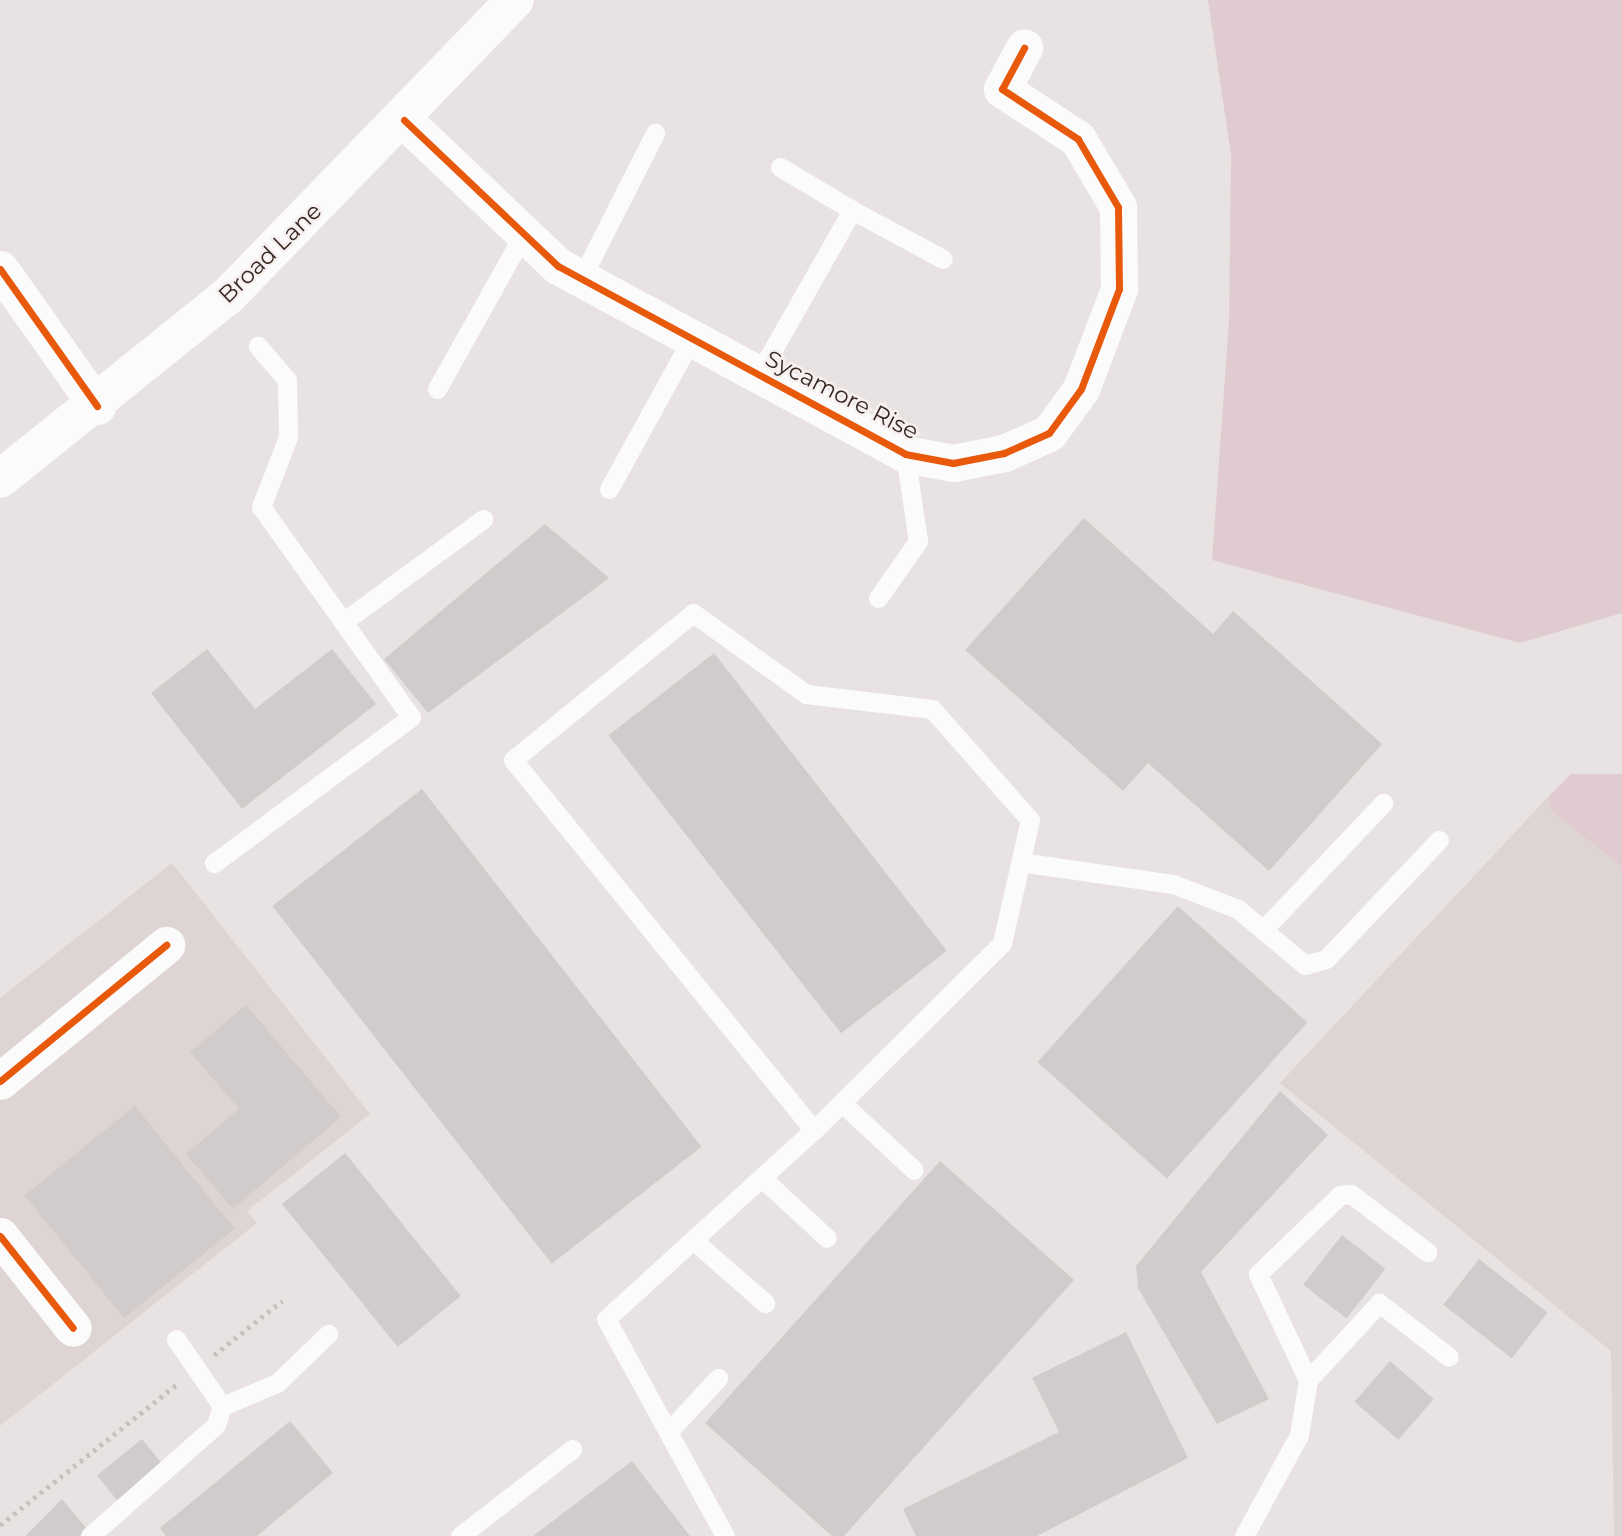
<!DOCTYPE html>
<style>
body{margin:0}
#map{position:relative;width:1622px;height:1536px;overflow:hidden;background:#e8e3e2;font-family:Montserrat,sans-serif}
div>[style]{position:absolute}
[style*='--x']{left:calc(var(--x)*1px);top:calc(var(--y)*1px);width:calc(var(--w)*1px);rotate:calc(var(--a)*1deg)}
.built>*{inset:0;background:#ddd4d3}
.green>*{inset:0;background:#e0ccd0}
.building>*{inset:0;background:#d1cccb;transform-origin:0 0}
.path>*{height:4.5px;margin-top:-2.25px;transform-origin:0;background:repeating-linear-gradient(90deg,#c8c2bf 0 3.5px,transparent 0 8.5px)}
.lane>*{height:19px;margin:-9.5px;padding:0 9.5px;transform-origin:9.5px;border-radius:9.5px;background:#fcfbfb}
.street>*{height:37px;margin:-18.5px;padding:0 18.5px;transform-origin:18.5px;border-radius:18.5px;background:#fcfbfb}
.secondary>*{height:38px;margin:-19px;padding:0 19px;transform-origin:19px;border-radius:19px;background:#fcfbfb}
.cycleway>*{height:7px;margin:-3.5px;padding:0 3.5px;transform-origin:3.5px;border-radius:3.5px;background:#e8590c}
span{translate:-50% -50%;white-space:nowrap;text-align:center;line-height:1.15;-webkit-text-stroke:5px #f7f0f0;paint-order:stroke}
.street-label{font-size:23px;color:#392822}
</style>
<div id="map">
<div class="built">
<i style="clip-path:polygon(1548px 797px,1551px 811px,1622px 867px,1622px 1536px,1614px 1536px,1611px 1351px,1280px 1083px)"></i>
<i style="clip-path:polygon(172px 863px,370px 1114px,247px 1211px,257px 1223px,0 1426px,0 998px)"></i>
</div>
<div class="green">
<i style="clip-path:polygon(1208px 0,1622px 0,1622px 613px,1520px 643px,1212px 560px,1229px 320px,1231px 155px)"></i>
<i style="clip-path:polygon(1571px 774px,1622px 774px,1622px 867px,1551px 811px,1548px 797px)"></i>
</div>
<div class="building">
<i style="clip-path:polygon(1084px 518px,1213px 634px,1233px 611px,1382px 744px,1269px 871px,1148px 763px,1123px 791px,965px 650px)"></i>
<i style="clip-path:polygon(545px 524px,609px 578px,428px 713px,384px 659px)"></i>
<i style="clip-path:polygon(207px 649px,255px 709px,332px 649px,376px 704px,242px 809px,151px 693px)"></i>
<i style="left:714px;top:653px;width:378px;height:134px;rotate:52deg"></i>
<i style="left:422px;top:789px;width:454px;height:190px;rotate:52deg"></i>
<i style="left:1178px;top:906px;width:174px;height:210px;rotate:42deg"></i>
<i style="clip-path:polygon(246px 1005px,341px 1117px,233px 1209px,186px 1154px,239px 1109px,190px 1052px)"></i>
<i style="clip-path:polygon(1280px 1091px,1328px 1135px,1201px 1272px,1269px 1399px,1217px 1424px,1138px 1288px,1136px 1266px)"></i>
<i style="left:135px;top:1106px;width:158px;height:142px;rotate:51deg"></i>
<i style="left:345px;top:1153px;width:184px;height:81px;rotate:51deg"></i>
<i style="clip-path:polygon(940px 1161px,1074px 1280px,844px 1536px,832px 1536px,705px 1423px)"></i>
<i style="left:1342px;top:1235px;width:55px;height:63px;rotate:38deg"></i>
<i style="left:1479px;top:1259px;width:87px;height:58px;rotate:38deg"></i>
<i style="clip-path:polygon(1126px 1332px,1188px 1458px,1037px 1536px,916px 1536px,903px 1509px,1059px 1432px,1032px 1378px)"></i>
<i style="left:1390px;top:1361px;width:58px;height:54px;rotate:41deg"></i>
<i style="clip-path:polygon(290px 1421px,333px 1473px,257px 1536px,166px 1536px,160px 1528px)"></i>
<i style="left:142px;top:1439px;width:41px;height:58px;rotate:51deg"></i>
<i style="clip-path:polygon(632px 1461px,690px 1536px,533px 1536px)"></i>
<i style="clip-path:polygon(62px 1499px,87px 1529px,79px 1536px,25px 1536px)"></i>
</div>
<div class="path">
<i style="--x:214;--y:1355;--w:87;--a:-38.5"></i>
<i style="--x:0;--y:1525;--w:226;--a:-38.5"></i>
</div>
<div class="lane">
<i style="--x:780;--y:167;--w:84;--a:30.8"></i>
<i style="--x:581;--y:279;--w:164;--a:-63.1"></i>
<i style="--x:759;--y:374;--w:189;--a:-60.4"></i>
<i style="--x:852;--y:210;--w:103;--a:28.3"></i>
<i style="--x:437;--y:389;--w:174;--a:-60.8"></i>
<i style="--x:609;--y:489;--w:170;--a:-61.2"></i>
<i style="--x:878;--y:598;--w:70;--a:-54.9"></i>
<i style="--x:918;--y:541;--w:88;--a:-98.5"></i>
<i style="--x:343;--y:622;--w:174;--a:-36.3"></i>
<i style="--x:1020;--y:862;--w:155;--a:8.2"></i>
<i style="--x:1173;--y:884;--w:70;--a:21"></i>
<i style="--x:1238;--y:909;--w:87;--a:39.9"></i>
<i style="--x:1305;--y:965;--w:22;--a:-16"></i>
<i style="--x:1326;--y:959;--w:164;--a:-46.5"></i>
<i style="--x:214;--y:863;--w:245;--a:-36.5"></i>
<i style="--x:411;--y:717;--w:258;--a:-125.5"></i>
<i style="--x:261;--y:507;--w:75;--a:-68.9"></i>
<i style="--x:288;--y:437;--w:57;--a:-91"></i>
<i style="--x:287;--y:380;--w:45;--a:-130.5"></i>
<i style="--x:1263;--y:930;--w:175;--a:-46.6"></i>
<i style="--x:842;--y:1103;--w:98;--a:42.9"></i>
<i style="--x:762;--y:1178;--w:88;--a:42.7"></i>
<i style="--x:693;--y:1240;--w:96;--a:41.2"></i>
<i style="--x:1308;--y:1380;--w:117;--a:-115.3"></i>
<i style="--x:1258;--y:1274;--w:114;--a:-43.9"></i>
<i style="--x:1340;--y:1195;--w:11;--a:-5"></i>
<i style="--x:1351;--y:1194;--w:96;--a:37.3"></i>
<i style="--x:222;--y:1406;--w:60;--a:-22.7"></i>
<i style="--x:277;--y:1383;--w:71;--a:-43.9"></i>
<i style="--x:668;--y:1432;--w:74;--a:-47.2"></i>
<i style="--x:90;--y:1536;--w:168;--a:-41.4"></i>
<i style="--x:216;--y:1425;--w:20;--a:-72"></i>
<i style="--x:222;--y:1406;--w:81;--a:-124.5"></i>
<i style="--x:460;--y:1536;--w:142;--a:-37.8"></i>
<i style="--x:725;--y:1536;--w:247;--a:-118.7"></i>
<i style="--x:606;--y:1319;--w:281;--a:-42.3"></i>
<i style="--x:814;--y:1130;--w:265;--a:-44.8"></i>
<i style="--x:1002;--y:943;--w:126;--a:-77.2"></i>
<i style="--x:1030;--y:820;--w:148;--a:-131.4"></i>
<i style="--x:932;--y:709;--w:127;--a:-173.2"></i>
<i style="--x:806;--y:694;--w:139;--a:-144.4"></i>
<i style="--x:693;--y:613;--w:232;--a:140.8"></i>
<i style="--x:513;--y:760;--w:477;--a:50.9"></i>
<i style="--x:1244;--y:1536;--w:115;--a:-61.4"></i>
<i style="--x:1299;--y:1435;--w:56;--a:-80.7"></i>
<i style="--x:1308;--y:1380;--w:105;--a:-47.3"></i>
<i style="--x:1379;--y:1303;--w:88;--a:37.6"></i>
</div>
<div class="street">
<i style="--x:404;--y:120;--w:212;--a:43.5"></i>
<i style="--x:558;--y:266;--w:395;--a:28.4"></i>
<i style="--x:905;--y:454;--w:49;--a:10.6"></i>
<i style="--x:953;--y:463;--w:52;--a:-11.1"></i>
<i style="--x:1004;--y:453;--w:49;--a:-24"></i>
<i style="--x:1049;--y:433;--w:54;--a:-54"></i>
<i style="--x:1081;--y:389;--w:107;--a:-69.2"></i>
<i style="--x:1119;--y:289;--w:82;--a:-90.7"></i>
<i style="--x:1118;--y:207;--w:79;--a:-120.5"></i>
<i style="--x:1078;--y:139;--w:91;--a:-146.7"></i>
<i style="--x:1002;--y:89;--w:47;--a:-61.8"></i>
<i style="--x:0;--y:269;--w:168;--a:54.7"></i>
<i style="--x:0;--y:1081;--w:215;--a:-39.3"></i>
<i style="--x:0;--y:1236;--w:117;--a:51.6"></i>
</div>
<div class="secondary">
<i style="--x:0;--y:479;--w:292;--a:-38.8"></i>
<i style="--x:228;--y:296;--w:412;--a:-45.9"></i>
</div>
<div class="cycleway">
<i style="--x:404;--y:120;--w:212;--a:43.5"></i>
<i style="--x:558;--y:266;--w:395;--a:28.4"></i>
<i style="--x:905;--y:454;--w:49;--a:10.6"></i>
<i style="--x:953;--y:463;--w:52;--a:-11.1"></i>
<i style="--x:1004;--y:453;--w:49;--a:-24"></i>
<i style="--x:1049;--y:433;--w:54;--a:-54"></i>
<i style="--x:1081;--y:389;--w:107;--a:-69.2"></i>
<i style="--x:1119;--y:289;--w:82;--a:-90.7"></i>
<i style="--x:1118;--y:207;--w:79;--a:-120.5"></i>
<i style="--x:1078;--y:139;--w:91;--a:-146.7"></i>
<i style="--x:1002;--y:89;--w:47;--a:-61.8"></i>
<i style="--x:0;--y:269;--w:168;--a:54.7"></i>
<i style="--x:0;--y:1081;--w:215;--a:-39.3"></i>
<i style="--x:0;--y:1236;--w:117;--a:51.6"></i>
</div>
<div class="street-label">
<span style="left:270px;top:253px;rotate:-44deg">Broad Lane</span>
<span style="left:842px;top:395px;rotate:27deg">Sycamore Rise</span>
</div>
</div>
